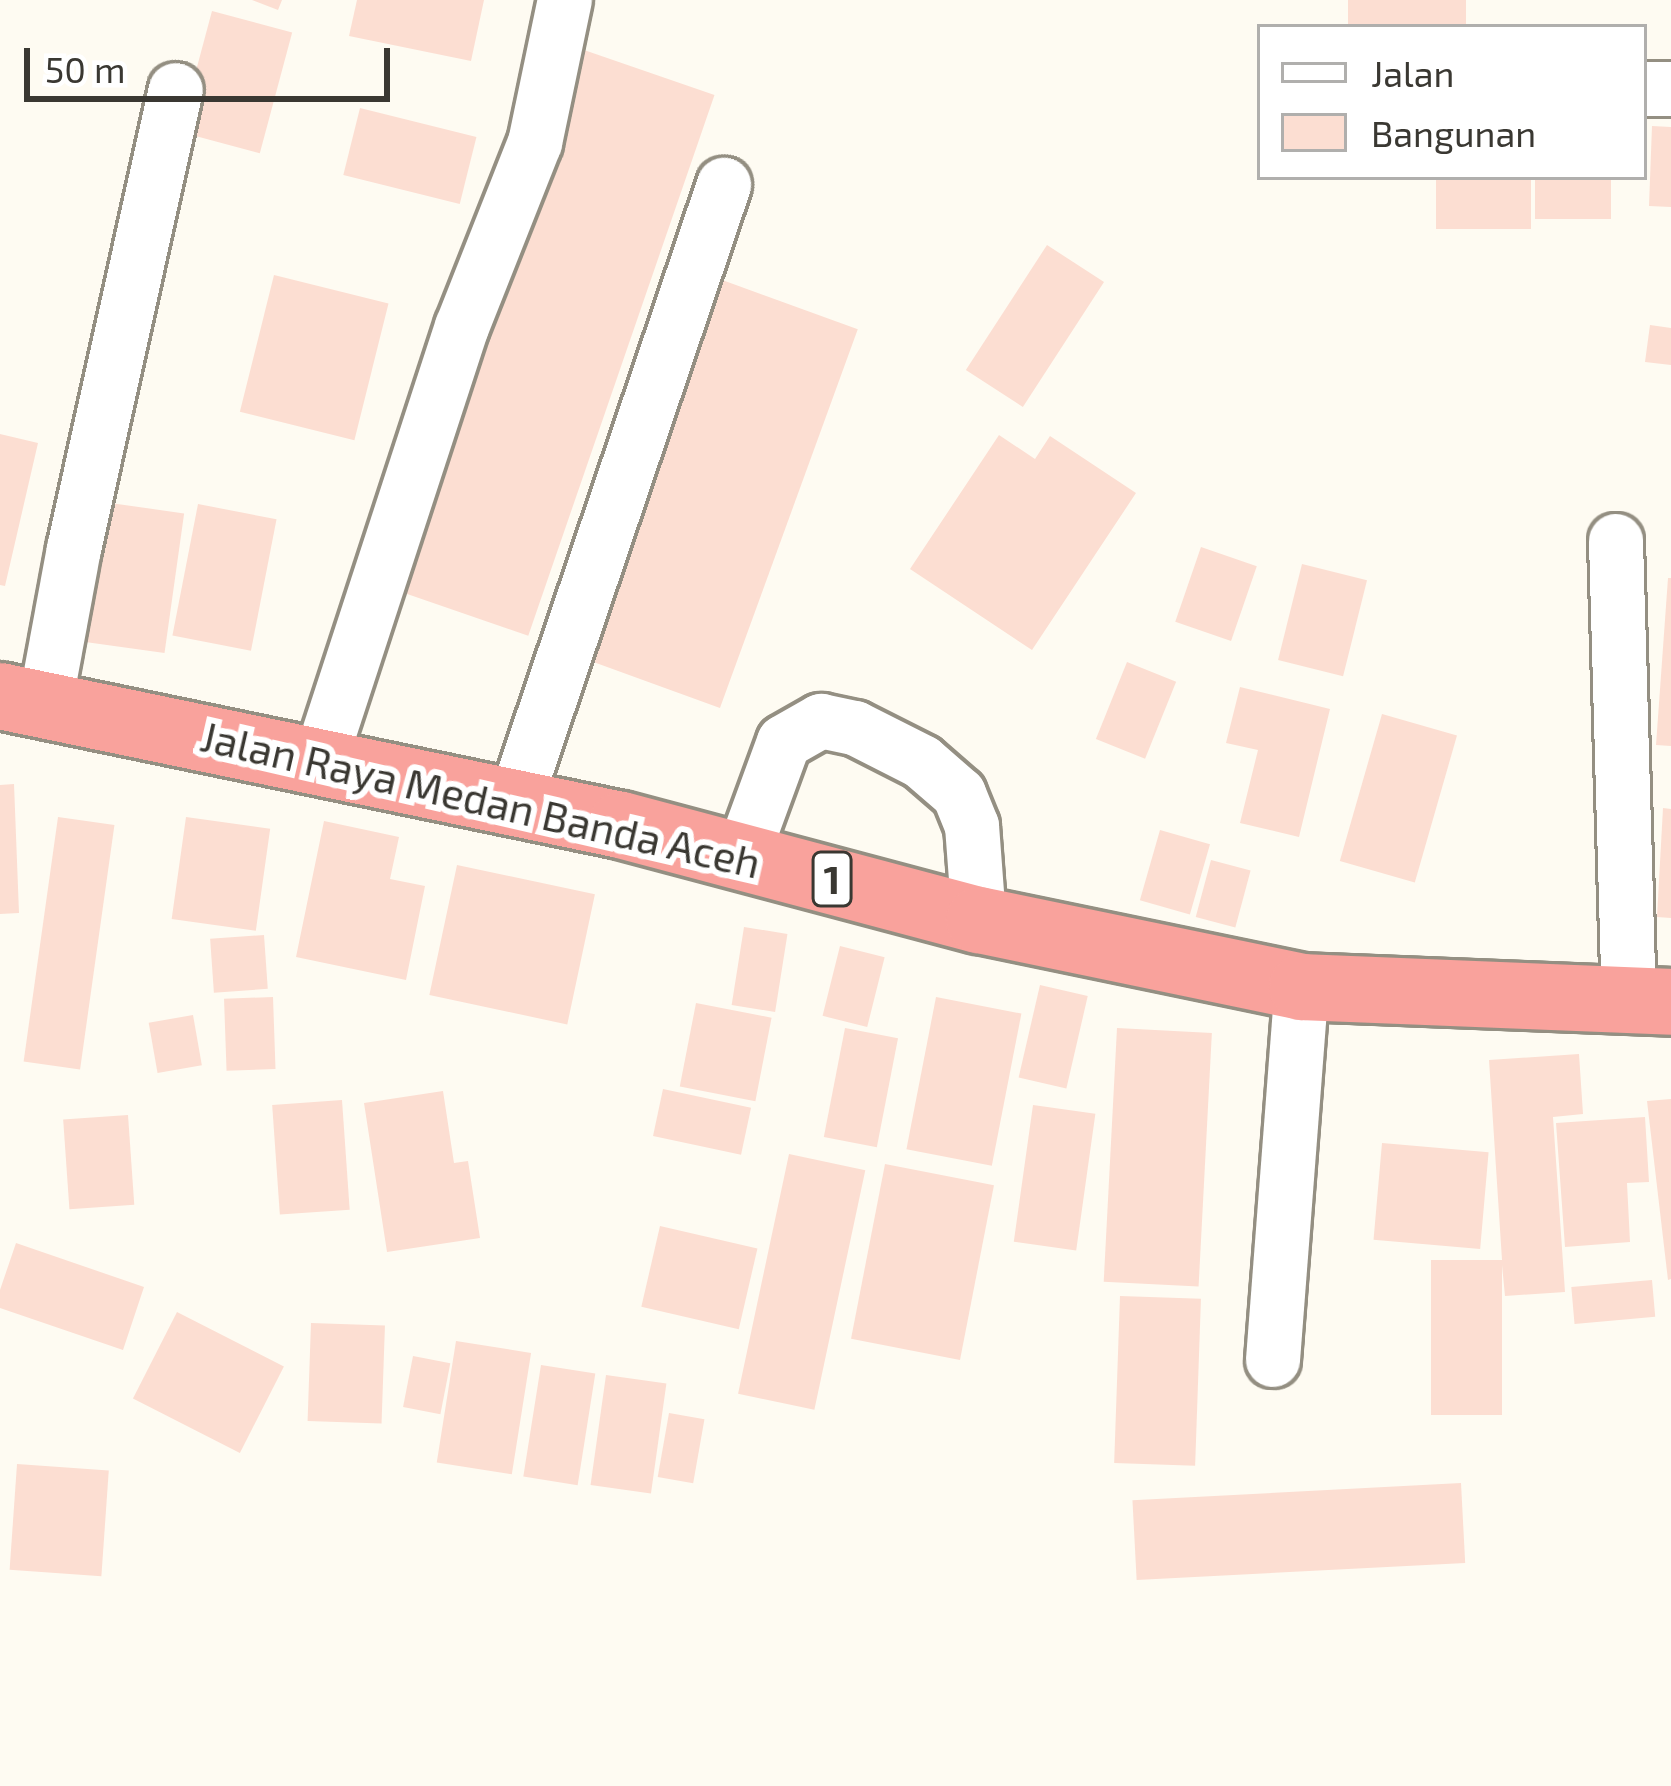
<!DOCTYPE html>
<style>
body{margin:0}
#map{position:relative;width:1671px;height:1786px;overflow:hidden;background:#fefbf2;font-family:"Exo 2",sans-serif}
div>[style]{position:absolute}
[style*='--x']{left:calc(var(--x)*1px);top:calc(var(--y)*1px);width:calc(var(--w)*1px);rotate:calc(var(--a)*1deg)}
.building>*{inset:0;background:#fcded2;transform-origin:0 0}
.roads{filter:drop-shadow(3px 0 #948f82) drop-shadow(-3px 0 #948f82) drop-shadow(0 3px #948f82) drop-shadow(0 -3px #948f82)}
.minor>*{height:54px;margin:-27px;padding:0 27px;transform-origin:27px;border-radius:27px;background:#fff}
.highway>*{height:66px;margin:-33px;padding:0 33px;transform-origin:33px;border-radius:33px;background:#f9a29c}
span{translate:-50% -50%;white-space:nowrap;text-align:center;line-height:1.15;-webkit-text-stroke:12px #fff;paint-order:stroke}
.shield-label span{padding:3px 9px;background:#fff;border:3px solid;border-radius:9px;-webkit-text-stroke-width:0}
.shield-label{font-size:39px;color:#3a3832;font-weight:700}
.street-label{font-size:42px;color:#3a3832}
.legend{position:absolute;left:1257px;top:24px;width:390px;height:156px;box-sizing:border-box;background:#fff;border:3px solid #b0afad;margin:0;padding:15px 21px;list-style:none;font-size:36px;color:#3a3832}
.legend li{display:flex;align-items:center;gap:24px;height:60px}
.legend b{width:60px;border:3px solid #b0afad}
.scale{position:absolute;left:24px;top:48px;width:366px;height:54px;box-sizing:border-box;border:6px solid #3a3832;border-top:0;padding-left:15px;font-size:36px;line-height:42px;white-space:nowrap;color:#3a3832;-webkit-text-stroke:9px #fff;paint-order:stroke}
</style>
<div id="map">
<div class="building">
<i style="clip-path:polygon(252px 0,282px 0,278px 10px)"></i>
<i style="clip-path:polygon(357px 0,484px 0,471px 61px,349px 36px)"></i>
<i style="left:1348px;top:0;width:118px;height:27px"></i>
<i style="left:212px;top:11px;width:83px;height:125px;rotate:15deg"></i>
<i style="left:584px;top:50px;width:138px;height:572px;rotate:19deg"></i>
<i style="left:360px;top:108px;width:120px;height:69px;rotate:14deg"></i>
<i style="clip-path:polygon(1652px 126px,1671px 127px,1671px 207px,1649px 206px)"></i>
<i style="left:1436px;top:177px;width:95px;height:52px"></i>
<i style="left:1535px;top:177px;width:76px;height:42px"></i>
<i style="left:1047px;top:245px;width:68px;height:149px;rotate:33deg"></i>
<i style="left:274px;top:275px;width:118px;height:141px;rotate:14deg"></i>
<i style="left:714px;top:277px;width:153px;height:403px;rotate:20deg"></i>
<i style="clip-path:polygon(1650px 325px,1671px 328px,1671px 365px,1645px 362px)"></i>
<i style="clip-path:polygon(0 434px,38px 443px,5px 586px,0 585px)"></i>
<i style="clip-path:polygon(999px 435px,1035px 459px,1050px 436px,1136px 493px,1032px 650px,910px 569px)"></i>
<i style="left:96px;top:501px;width:89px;height:141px;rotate:8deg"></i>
<i style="left:198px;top:504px;width:80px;height:134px;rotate:11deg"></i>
<i style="left:1201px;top:547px;width:59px;height:79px;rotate:19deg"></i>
<i style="left:1302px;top:564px;width:67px;height:99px;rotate:14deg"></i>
<i style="clip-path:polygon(1668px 578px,1671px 578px,1671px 746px,1656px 745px)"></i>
<i style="left:1127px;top:662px;width:53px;height:83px;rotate:22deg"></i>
<i style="clip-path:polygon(1240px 687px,1330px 709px,1299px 837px,1240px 823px,1258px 750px,1226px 743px)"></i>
<i style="left:1382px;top:714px;width:78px;height:153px;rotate:16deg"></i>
<i style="clip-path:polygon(14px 784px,19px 913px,0 914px,0 785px)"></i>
<i style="clip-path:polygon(1663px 808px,1671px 809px,1671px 918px,1657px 917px)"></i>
<i style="left:58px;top:817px;width:57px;height:247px;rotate:8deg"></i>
<i style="left:186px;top:817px;width:85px;height:103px;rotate:8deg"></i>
<i style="clip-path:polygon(324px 821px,399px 837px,390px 879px,425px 886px,406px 980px,296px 957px)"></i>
<i style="left:1160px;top:830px;width:52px;height:73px;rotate:16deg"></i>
<i style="left:1211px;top:860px;width:41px;height:59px;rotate:15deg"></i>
<i style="left:457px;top:865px;width:141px;height:133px;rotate:12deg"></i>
<i style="left:744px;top:927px;width:44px;height:79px;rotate:9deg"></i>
<i style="left:264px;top:935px;width:54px;height:54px;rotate:86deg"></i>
<i style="left:840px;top:946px;width:46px;height:72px;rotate:14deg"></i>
<i style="left:1040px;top:985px;width:49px;height:95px;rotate:13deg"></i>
<i style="left:273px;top:997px;width:72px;height:49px;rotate:88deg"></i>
<i style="left:936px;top:997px;width:87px;height:155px;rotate:11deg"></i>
<i style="left:696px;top:1003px;width:77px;height:85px;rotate:11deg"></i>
<i style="left:193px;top:1015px;width:51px;height:45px;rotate:80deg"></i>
<i style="left:845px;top:1028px;width:54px;height:111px;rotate:11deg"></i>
<i style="left:1117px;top:1028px;width:95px;height:254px;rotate:3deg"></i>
<i style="clip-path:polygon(1579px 1054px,1583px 1114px,1553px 1117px,1565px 1292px,1505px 1296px,1502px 1265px,1502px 1415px,1431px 1415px,1431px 1260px,1502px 1260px,1489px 1060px)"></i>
<i style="left:663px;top:1089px;width:90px;height:48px;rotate:12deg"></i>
<i style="clip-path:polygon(443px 1091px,454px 1163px,468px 1161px,480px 1238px,387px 1252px,364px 1103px)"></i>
<i style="clip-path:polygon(1671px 1099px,1671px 1279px,1668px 1280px,1647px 1101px)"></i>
<i style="left:342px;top:1100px;width:110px;height:70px;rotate:86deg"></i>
<i style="left:1033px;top:1105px;width:63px;height:138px;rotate:8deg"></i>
<i style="left:128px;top:1115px;width:90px;height:65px;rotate:86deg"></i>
<i style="clip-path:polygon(1645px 1117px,1649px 1182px,1627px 1183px,1630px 1242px,1565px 1247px,1556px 1123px)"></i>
<i style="left:1382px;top:1143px;width:107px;height:97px;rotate:5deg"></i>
<i style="left:789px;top:1154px;width:78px;height:245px;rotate:12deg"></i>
<i style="left:885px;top:1164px;width:111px;height:178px;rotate:11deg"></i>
<i style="left:660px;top:1226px;width:100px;height:83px;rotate:13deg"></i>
<i style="clip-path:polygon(16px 1243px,144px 1287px,123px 1350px,0 1308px,0 1290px)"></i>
<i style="left:1652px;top:1280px;width:37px;height:81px;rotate:85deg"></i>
<i style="left:1120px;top:1296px;width:81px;height:167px;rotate:2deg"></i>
<i style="left:177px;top:1312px;width:120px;height:97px;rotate:27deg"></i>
<i style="left:311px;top:1323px;width:74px;height:98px;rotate:2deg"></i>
<i style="left:456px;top:1341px;width:76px;height:123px;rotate:9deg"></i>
<i style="left:413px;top:1356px;width:38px;height:52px;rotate:11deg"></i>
<i style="left:541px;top:1365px;width:55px;height:113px;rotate:9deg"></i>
<i style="left:606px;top:1375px;width:61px;height:111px;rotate:8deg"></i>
<i style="left:669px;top:1413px;width:36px;height:65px;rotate:10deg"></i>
<i style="left:17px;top:1464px;width:92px;height:106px;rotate:4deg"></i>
<i style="left:1461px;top:1483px;width:80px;height:329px;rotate:87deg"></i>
</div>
<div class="roads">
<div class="minor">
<i style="--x:1644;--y:89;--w:27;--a:0"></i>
<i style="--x:1616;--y:541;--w:462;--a:88.4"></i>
<i style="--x:45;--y:705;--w:159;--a:-79.5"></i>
<i style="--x:74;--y:549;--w:470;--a:-77.5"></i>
<i style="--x:320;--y:761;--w:457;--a:-71.9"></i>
<i style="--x:462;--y:327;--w:198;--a:-68.4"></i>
<i style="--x:535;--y:143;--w:146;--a:-78.2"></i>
<i style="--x:514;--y:805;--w:655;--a:-71.29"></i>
<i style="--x:743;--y:854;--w:119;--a:-69.9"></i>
<i style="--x:784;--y:742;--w:43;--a:-29.6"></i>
<i style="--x:821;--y:721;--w:35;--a:12"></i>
<i style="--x:855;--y:728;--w:75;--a:26.9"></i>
<i style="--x:922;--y:762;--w:49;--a:40.9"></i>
<i style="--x:959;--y:794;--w:35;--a:68"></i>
<i style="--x:972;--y:826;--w:94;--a:85.7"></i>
<i style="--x:1273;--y:1360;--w:374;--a:-85.6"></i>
</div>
<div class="highway">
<i style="--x:0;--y:696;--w:634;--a:11.74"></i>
<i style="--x:621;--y:825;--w:370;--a:14.9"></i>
<i style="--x:979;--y:920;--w:330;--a:11.7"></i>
<i style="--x:1302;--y:987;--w:369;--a:2.3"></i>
</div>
</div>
<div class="shield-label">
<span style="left:832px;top:879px">1</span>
</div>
<div class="street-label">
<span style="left:481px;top:798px;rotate:13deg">Jalan Raya Medan Banda Aceh</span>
</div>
<ul class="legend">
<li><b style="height:15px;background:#fff"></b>Jalan</li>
<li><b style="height:33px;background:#fcded2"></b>Bangunan</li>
</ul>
<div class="scale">50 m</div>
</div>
